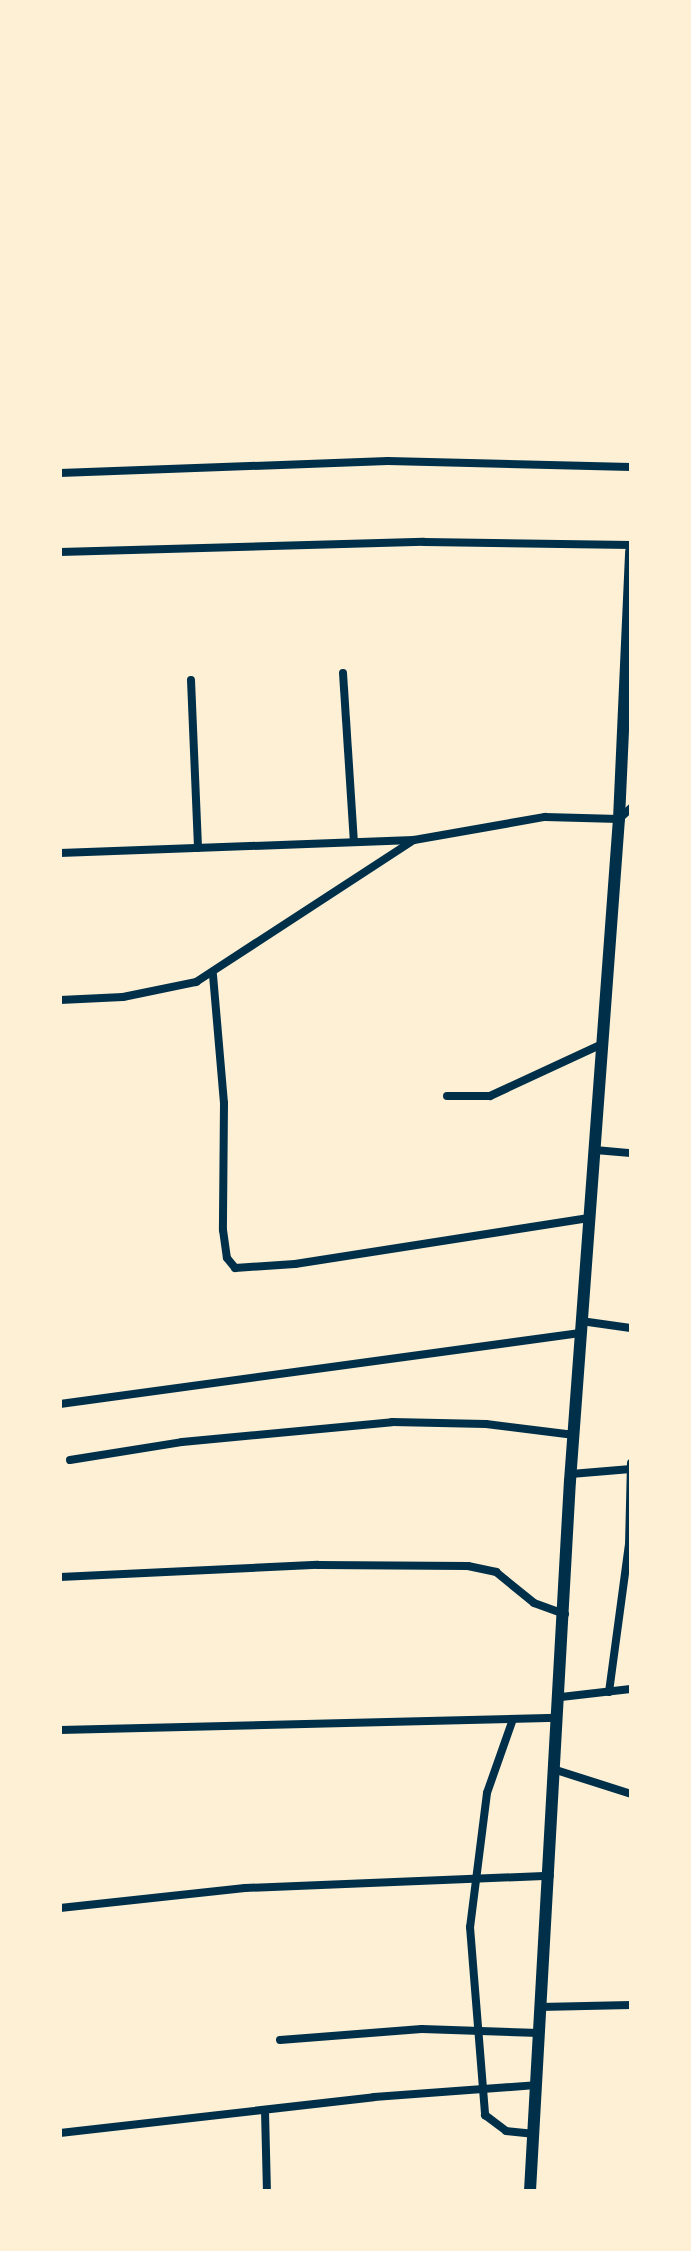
<!DOCTYPE html>
<style>
body{margin:0}
#map{position:relative;width:691px;height:2251px;overflow:hidden;background:#fdf0d5;font-family:Mulish,sans-serif}
div>[style]{position:absolute}
[style*='--x']{left:calc(var(--x)*1px);top:calc(var(--y)*1px);width:calc(var(--w)*1px);rotate:calc(var(--a)*1deg)}
.minor>*{height:8px;margin:-4px;padding:0 4px;transform-origin:4px;border-radius:4px;background:#003049}
.primary>*{height:12px;margin:-6px;padding:0 6px;transform-origin:6px;border-radius:6px;background:#003049}
span{translate:-50% -50%;white-space:nowrap;text-align:center;line-height:1.15;-webkit-text-stroke:8px #fdf0d5;paint-order:stroke}
.frame{position:absolute;inset:0;border:62px solid #fdf0d5;pointer-events:none}
</style>
<div id="map">
<div class="minor">
<i style="--x:60;--y:473;--w:328;--a:-2.1"></i>
<i style="--x:388;--y:461;--w:243;--a:1.4"></i>
<i style="--x:60;--y:552;--w:364;--a:-1.6"></i>
<i style="--x:424;--y:542;--w:207;--a:0.8"></i>
<i style="--x:343;--y:673;--w:169;--a:86.3"></i>
<i style="--x:191;--y:680;--w:168;--a:87.6"></i>
<i style="--x:60;--y:853;--w:354;--a:-2.1"></i>
<i style="--x:414;--y:840;--w:133;--a:-10"></i>
<i style="--x:545;--y:817;--w:74;--a:1.5"></i>
<i style="--x:619;--y:819;--w:16;--a:-43"></i>
<i style="--x:213;--y:975;--w:128;--a:85.1"></i>
<i style="--x:224;--y:1103;--w:127;--a:90.5"></i>
<i style="--x:223;--y:1230;--w:28;--a:82"></i>
<i style="--x:227;--y:1258;--w:13;--a:51"></i>
<i style="--x:235;--y:1268;--w:60;--a:-3.8"></i>
<i style="--x:295;--y:1264;--w:299;--a:-8.9"></i>
<i style="--x:60;--y:1000;--w:63;--a:-2.7"></i>
<i style="--x:123;--y:997;--w:75;--a:-11.6"></i>
<i style="--x:196;--y:982;--w:260;--a:-33.1"></i>
<i style="--x:447;--y:1096;--w:43;--a:0"></i>
<i style="--x:490;--y:1096;--w:121;--a:-24.9"></i>
<i style="--x:595;--y:1150;--w:36;--a:5"></i>
<i style="--x:581;--y:1321;--w:50;--a:8"></i>
<i style="--x:60;--y:1404;--w:525;--a:-7.77"></i>
<i style="--x:70;--y:1460;--w:113;--a:-9.1"></i>
<i style="--x:182;--y:1442;--w:211;--a:-5.4"></i>
<i style="--x:392;--y:1422;--w:94;--a:1.2"></i>
<i style="--x:486;--y:1424;--w:89;--a:7.1"></i>
<i style="--x:571;--y:1474;--w:60;--a:-4.8"></i>
<i style="--x:60;--y:1577;--w:258;--a:-2.7"></i>
<i style="--x:318;--y:1565;--w:150;--a:0.4"></i>
<i style="--x:468;--y:1566;--w:29;--a:12"></i>
<i style="--x:496;--y:1572;--w:49;--a:39.2"></i>
<i style="--x:534;--y:1603;--w:33;--a:20"></i>
<i style="--x:609;--y:1692;--w:148;--a:-82.3"></i>
<i style="--x:629;--y:1545;--w:82;--a:-88.6"></i>
<i style="--x:561;--y:1697;--w:70;--a:-6.5"></i>
<i style="--x:513;--y:1719;--w:78;--a:109.4"></i>
<i style="--x:487;--y:1793;--w:135;--a:97.2"></i>
<i style="--x:470;--y:1927;--w:189;--a:85.4"></i>
<i style="--x:485;--y:2115;--w:26;--a:37"></i>
<i style="--x:506;--y:2131;--w:29;--a:6"></i>
<i style="--x:60;--y:1730;--w:498;--a:-1.4"></i>
<i style="--x:556;--y:1770;--w:79;--a:17.7"></i>
<i style="--x:60;--y:1908;--w:186;--a:-6.2"></i>
<i style="--x:245;--y:1888;--w:305;--a:-2.3"></i>
<i style="--x:540;--y:2007;--w:91;--a:-1.3"></i>
<i style="--x:280;--y:2040;--w:142;--a:-4.4"></i>
<i style="--x:422;--y:2029;--w:117;--a:2"></i>
<i style="--x:265;--y:2111;--w:80;--a:88.6"></i>
<i style="--x:60;--y:2133;--w:316;--a:-6.5"></i>
<i style="--x:374;--y:2097;--w:162;--a:-4.2"></i>
</div>
<div class="primary">
<i style="--x:530;--y:2191;--w:711;--a:-86.78"></i>
<i style="--x:570;--y:1481;--w:664;--a:-85.77"></i>
<i style="--x:619;--y:819;--w:268;--a:-87.4"></i>
</div>
<div class="frame"></div>
</div>
